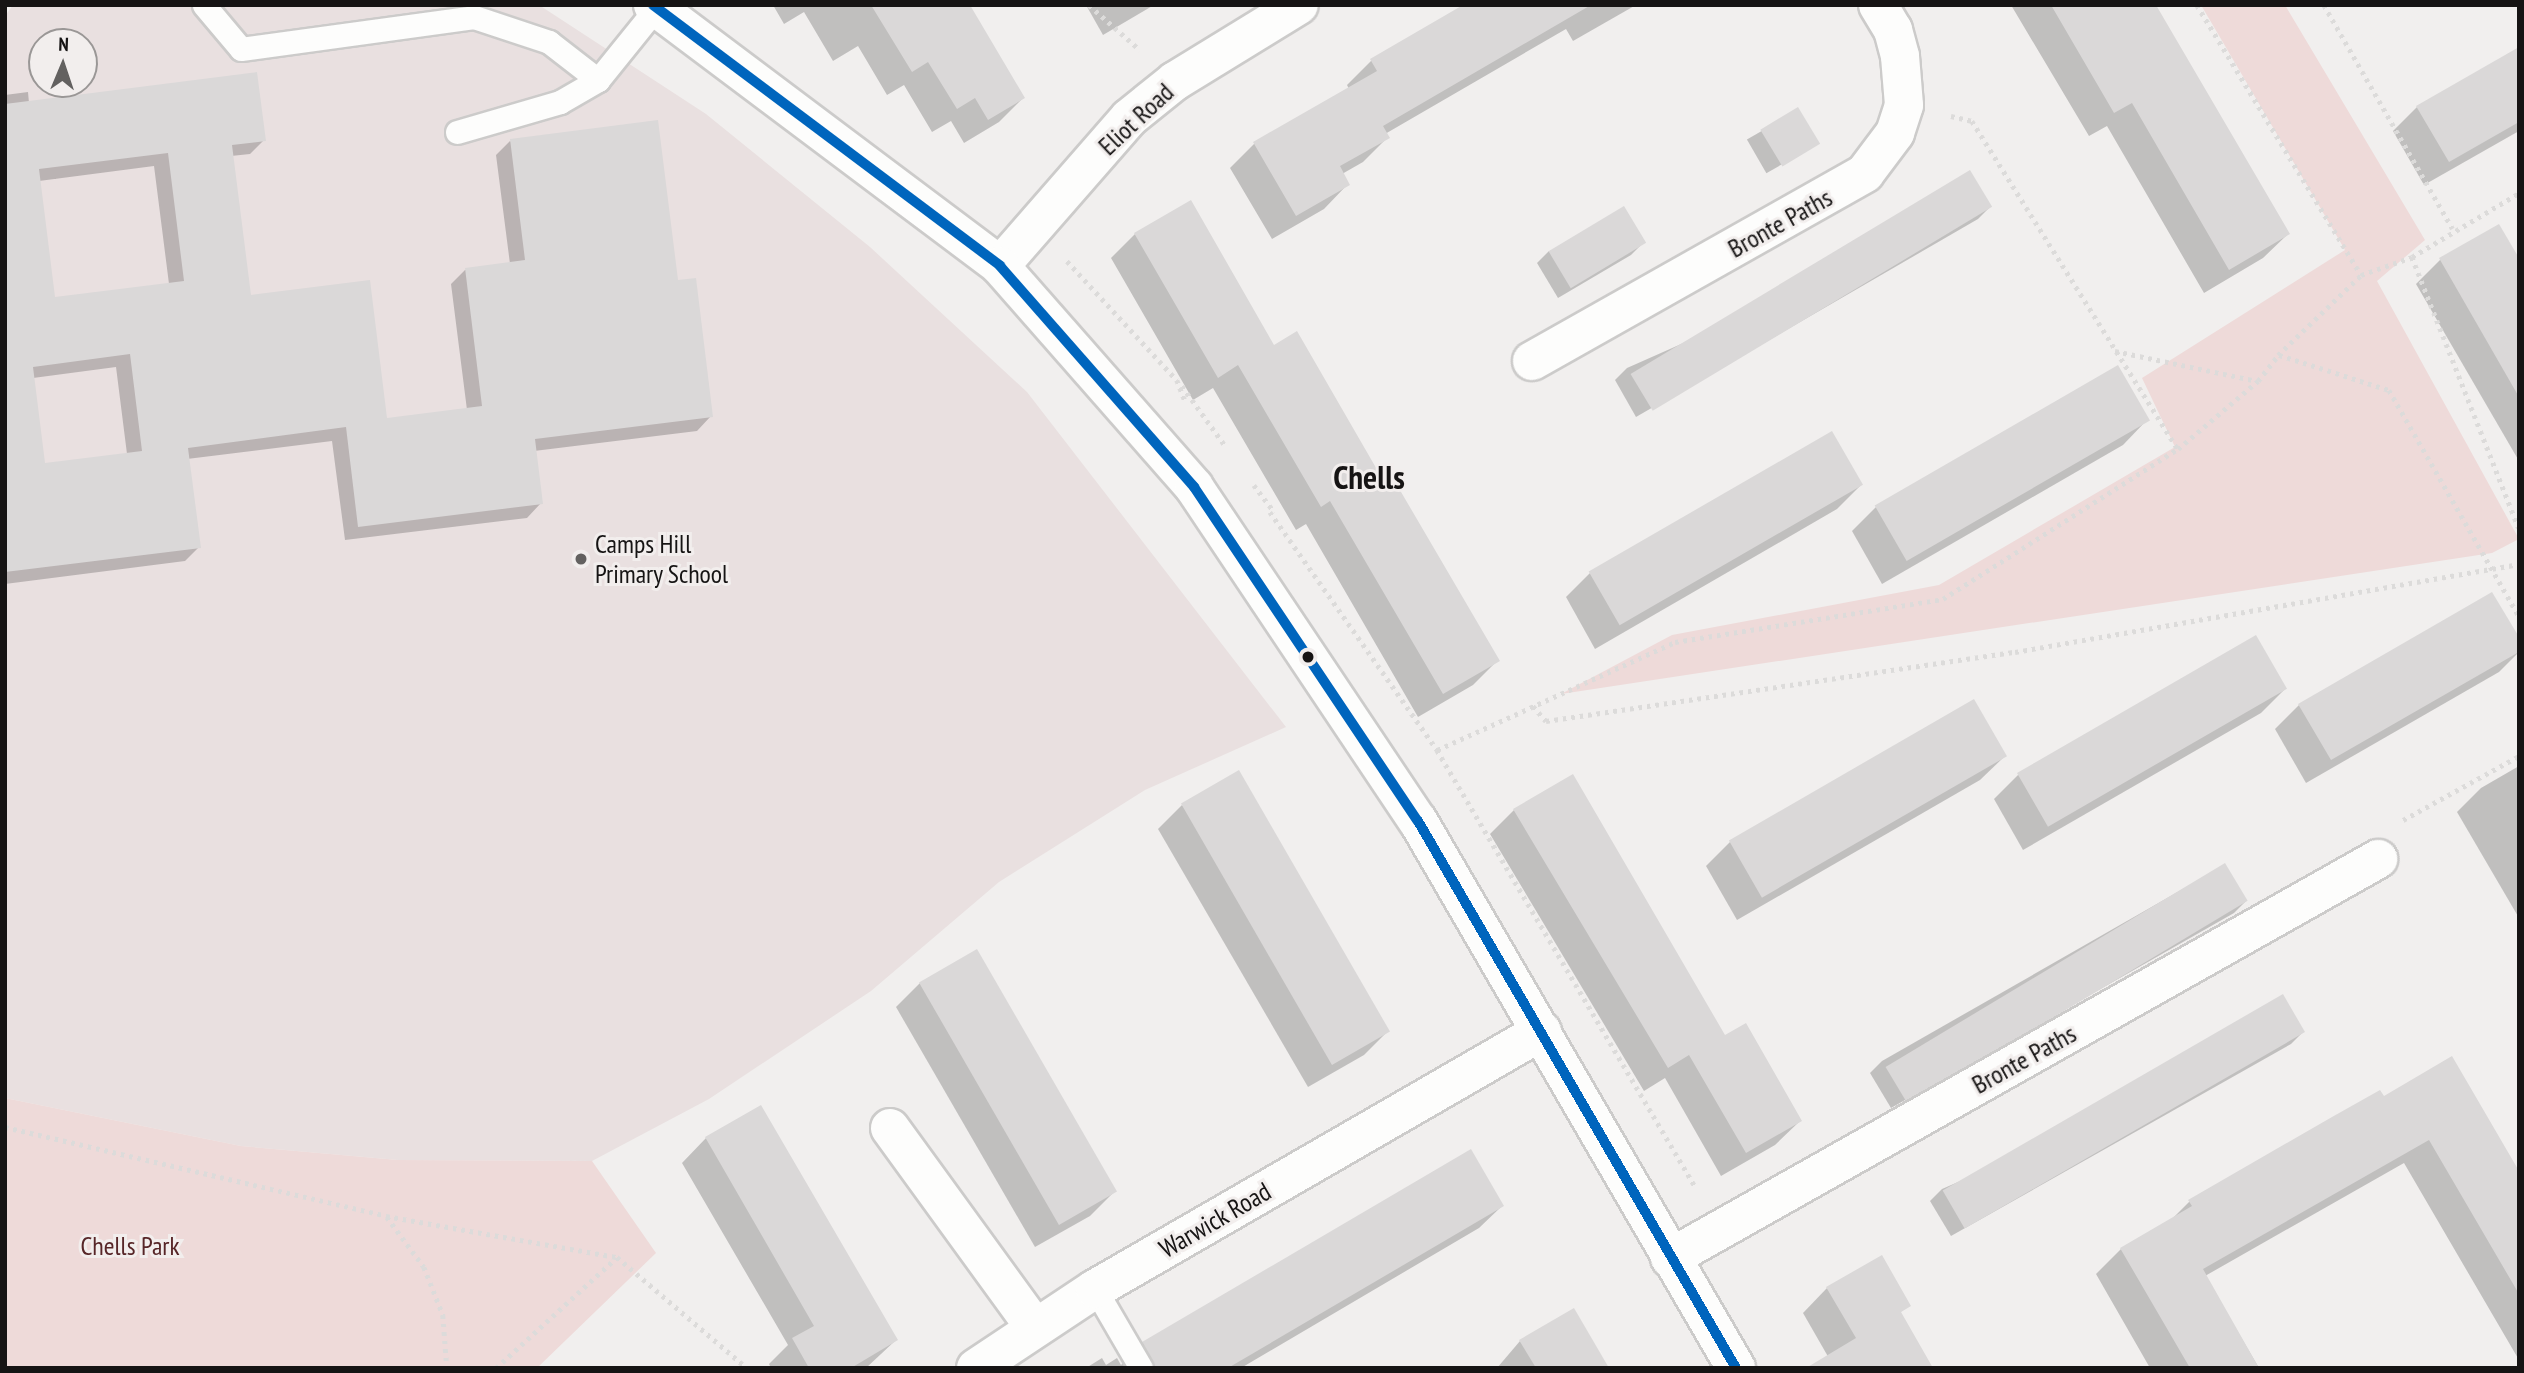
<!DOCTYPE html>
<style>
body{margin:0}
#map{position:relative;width:2524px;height:1373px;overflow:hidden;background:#f1efee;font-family:"PT Sans Narrow",sans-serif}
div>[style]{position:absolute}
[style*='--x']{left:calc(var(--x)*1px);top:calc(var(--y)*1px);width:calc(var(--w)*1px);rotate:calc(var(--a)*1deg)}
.built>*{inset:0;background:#e9e0e0}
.green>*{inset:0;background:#eedad9}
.shadow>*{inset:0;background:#0003;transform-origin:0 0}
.building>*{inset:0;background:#dad8d8;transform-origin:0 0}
.path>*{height:4.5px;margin-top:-2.25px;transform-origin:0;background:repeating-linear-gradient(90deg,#dcdbda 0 3.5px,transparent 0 8.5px)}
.roads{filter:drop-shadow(2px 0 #cccbca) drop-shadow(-2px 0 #cccbca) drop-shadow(0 2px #cccbca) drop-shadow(0 -2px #cccbca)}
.service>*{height:23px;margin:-11.5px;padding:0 11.5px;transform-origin:11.5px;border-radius:11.5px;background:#fdfdfc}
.minor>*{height:38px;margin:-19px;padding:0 19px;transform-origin:19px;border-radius:19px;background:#fdfdfc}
.tertiary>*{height:38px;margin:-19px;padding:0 19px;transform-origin:19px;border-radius:19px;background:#fdfdfc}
.bus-1>*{height:10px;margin:-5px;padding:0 5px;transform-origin:5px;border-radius:5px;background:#0065bd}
.dots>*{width:19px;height:19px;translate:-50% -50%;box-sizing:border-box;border:4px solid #f2eeed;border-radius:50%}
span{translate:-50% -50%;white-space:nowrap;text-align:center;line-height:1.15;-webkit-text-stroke:6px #f2eeed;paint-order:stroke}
.street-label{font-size:26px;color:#161414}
.poi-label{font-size:26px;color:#161414}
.left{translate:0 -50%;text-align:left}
.park-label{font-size:26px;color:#572628}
.district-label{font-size:33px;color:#161414;font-weight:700}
.frame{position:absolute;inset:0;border:7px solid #161414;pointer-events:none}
.north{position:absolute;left:28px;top:28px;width:70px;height:70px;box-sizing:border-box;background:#f2eeed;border:2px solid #9a9796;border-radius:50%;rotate:2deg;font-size:19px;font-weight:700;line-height:28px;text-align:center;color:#161414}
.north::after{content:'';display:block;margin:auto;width:24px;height:32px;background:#636160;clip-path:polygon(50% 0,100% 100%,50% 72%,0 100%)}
</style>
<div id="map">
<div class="built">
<i style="clip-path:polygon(evenodd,13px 5px,539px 5px,706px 114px,870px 247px,1027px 392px,1286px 727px,1145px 790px,999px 882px,871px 991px,709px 1099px,592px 1161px,398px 1160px,241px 1146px,5px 1098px,5px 16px,13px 5px,42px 42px,84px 42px,84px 84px,42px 84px,42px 42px)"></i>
</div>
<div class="green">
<i style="clip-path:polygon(2201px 5px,2285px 5px,2425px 240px,2377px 281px,2519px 539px,2492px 553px,1561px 694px,1672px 635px,1939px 585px,2175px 447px,2142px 378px,2345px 250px)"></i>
<i style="clip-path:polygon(5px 1098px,241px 1146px,398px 1160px,592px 1161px,656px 1253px,537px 1368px,5px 1368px)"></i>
</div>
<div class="shadow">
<i style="clip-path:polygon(773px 5px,940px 5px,1023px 98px,999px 122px,964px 143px,951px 121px,932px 132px,904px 85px,887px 95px,858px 46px,833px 61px,804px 12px,784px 24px)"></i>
<i style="clip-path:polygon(1086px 5px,1154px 5px,1103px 35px)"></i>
<i style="clip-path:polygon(1468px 5px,1636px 5px,1573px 41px,1566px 29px,1385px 134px,1387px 138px,1363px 162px,1342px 174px,1348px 184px,1324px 209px,1272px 239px,1230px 168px,1255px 143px,1349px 89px,1347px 85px,1371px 61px)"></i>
<i style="clip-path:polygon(2011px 5px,2154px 5px,2288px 234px,2263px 258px,2204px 293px,2107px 126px,2089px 136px)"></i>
<i style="clip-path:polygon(2519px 49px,2519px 131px,2424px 185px,2393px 131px,2417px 107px)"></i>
<i style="clip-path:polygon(evenodd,28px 92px,29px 103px,264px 140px,250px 154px,231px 156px,250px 297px,386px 420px,467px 410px,451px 284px,465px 270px,510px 264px,496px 155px,510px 141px,676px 282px,711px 416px,697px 431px,534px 451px,541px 503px,527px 518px,345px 540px,332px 441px,187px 459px,199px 547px,185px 561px,5px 584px,5px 95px,28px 92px,154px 166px,169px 284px,54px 299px,39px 181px,154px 166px,28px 92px,116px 367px,127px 454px,44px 465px,33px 378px,116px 367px)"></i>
<i style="left:1798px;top:110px;width:39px;height:59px;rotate:60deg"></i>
<i style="clip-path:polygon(1990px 207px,1978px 219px,1636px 417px,1615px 380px,1627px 368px)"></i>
<i style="clip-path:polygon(1135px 234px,1378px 476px,1497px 661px,1473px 685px,1418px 717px,1306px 524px,1296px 530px,1213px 388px,1193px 400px,1111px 258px)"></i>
<i style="clip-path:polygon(1643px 243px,1631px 255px,1558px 298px,1537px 263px,1549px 251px)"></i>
<i style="clip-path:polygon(2440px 260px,2519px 262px,2519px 461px,2416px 284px)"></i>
<i style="clip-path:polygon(2117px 368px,2147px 420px,2123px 445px,1882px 584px,1852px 531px,1876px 507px)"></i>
<i style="clip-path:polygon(1861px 485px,1837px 509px,1595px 649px,1566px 597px,1590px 573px)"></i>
<i style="clip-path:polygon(2519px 641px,2519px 652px,2499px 672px,2306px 783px,2275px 729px,2299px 705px)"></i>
<i style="clip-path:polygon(2285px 689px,2261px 713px,2023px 850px,1994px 799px,2018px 775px)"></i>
<i style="clip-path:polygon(1973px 701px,2005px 756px,1980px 780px,1737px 920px,1706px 866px,1730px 842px)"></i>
<i style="clip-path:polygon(2519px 766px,2519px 918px,2457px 812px,2481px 788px)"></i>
<i style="clip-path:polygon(1182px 805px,1388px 1031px,1364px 1055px,1308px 1087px,1158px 829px)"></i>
<i style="clip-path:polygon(1514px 810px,1800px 1121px,1775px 1145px,1721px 1176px,1665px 1078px,1644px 1091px,1490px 834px)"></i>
<i style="clip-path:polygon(2225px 865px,2246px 901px,2234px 913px,1891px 1108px,1870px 1073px,1882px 1061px)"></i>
<i style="clip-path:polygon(920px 983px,1115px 1191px,1090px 1216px,1035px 1247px,896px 1007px)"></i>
<i style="clip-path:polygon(2303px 1032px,2291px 1044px,1951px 1236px,1930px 1201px,1942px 1189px)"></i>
<i style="clip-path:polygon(2383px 1098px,2519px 1175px,2519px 1360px,2404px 1163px,2205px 1276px,2259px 1368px,2150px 1368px,2096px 1274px,2121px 1249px,2171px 1220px,2189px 1202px,2333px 1119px)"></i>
<i style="clip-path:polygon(760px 1107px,896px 1340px,866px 1368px,771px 1368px,769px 1364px,788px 1345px,682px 1163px,706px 1138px)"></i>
<i style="clip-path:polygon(1502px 1206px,1479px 1228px,1241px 1368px,1086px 1368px,1102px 1358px,1106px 1365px,1117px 1358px,1121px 1365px,1143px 1343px)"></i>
<i style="clip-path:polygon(1827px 1288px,1909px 1306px,1830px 1360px,1803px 1313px)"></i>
<i style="clip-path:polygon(1520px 1341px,1607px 1368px,1497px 1368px)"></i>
</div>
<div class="building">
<i style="clip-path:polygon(871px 5px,970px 5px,1025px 98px,988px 120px,975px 98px,957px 109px,928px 62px,912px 72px)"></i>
<i style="clip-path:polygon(1463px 5px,1591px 5px,1383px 126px,1390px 138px,1340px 166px,1350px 185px,1296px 216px,1253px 142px,1377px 71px,1370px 59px)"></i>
<i style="clip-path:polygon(2051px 5px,2156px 5px,2290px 234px,2229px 270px,2132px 103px,2114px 113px)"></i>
<i style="clip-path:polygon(2519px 47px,2519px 122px,2449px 162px,2416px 106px)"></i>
<i style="clip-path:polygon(evenodd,257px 72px,266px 141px,232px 145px,251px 295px,370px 280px,387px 418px,482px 406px,465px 268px,525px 260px,510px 139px,658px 120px,678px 280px,696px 278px,713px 417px,535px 439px,543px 504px,358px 527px,346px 427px,188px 448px,201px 548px,5px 572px,5px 104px,257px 72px,168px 153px,184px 281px,55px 297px,39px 169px,168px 153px,257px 72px,130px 354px,142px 451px,45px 463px,33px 367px,130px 354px)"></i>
<i style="left:1798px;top:107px;width:43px;height:44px;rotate:59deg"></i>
<i style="left:1970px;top:170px;width:43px;height:396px;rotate:59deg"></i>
<i style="clip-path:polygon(1191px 200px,1274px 345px,1297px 331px,1379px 473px,1387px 468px,1500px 661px,1443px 694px,1330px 501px,1321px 507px,1238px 365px,1218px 378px,1134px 233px)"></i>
<i style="left:1624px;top:206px;width:43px;height:88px;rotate:59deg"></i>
<i style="clip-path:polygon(2499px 224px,2519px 258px,2519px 397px,2439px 258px)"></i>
<i style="left:2118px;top:365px;width:64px;height:281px;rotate:60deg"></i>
<i style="left:1832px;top:431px;width:62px;height:281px;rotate:60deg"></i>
<i style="clip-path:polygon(2492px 592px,2519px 637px,2519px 652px,2331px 760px,2298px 704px)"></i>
<i style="left:2256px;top:635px;width:62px;height:276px;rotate:60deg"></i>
<i style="left:1974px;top:699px;width:66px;height:283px;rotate:60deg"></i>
<i style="left:1239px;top:770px;width:302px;height:67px;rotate:60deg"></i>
<i style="clip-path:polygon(1573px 774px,1725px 1035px,1746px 1023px,1802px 1121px,1746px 1153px,1689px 1055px,1668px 1068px,1513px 809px)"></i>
<i style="left:2225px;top:863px;width:44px;height:396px;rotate:59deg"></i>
<i style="left:977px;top:949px;width:280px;height:67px;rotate:60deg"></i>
<i style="left:2283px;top:994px;width:44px;height:393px;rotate:60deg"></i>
<i style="clip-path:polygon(2452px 1056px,2519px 1171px,2519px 1294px,2429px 1140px,2203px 1269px,2259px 1368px,2190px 1368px,2120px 1248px,2192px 1206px,2188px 1200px,2332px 1117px,2380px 1090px,2384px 1096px)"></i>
<i style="clip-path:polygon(761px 1105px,898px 1340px,851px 1368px,809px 1368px,792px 1338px,814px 1326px,705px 1137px)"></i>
<i style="clip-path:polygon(1471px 1149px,1504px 1206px,1228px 1368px,1155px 1368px,1142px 1342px)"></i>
<i style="clip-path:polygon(1882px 1255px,1911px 1306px,1901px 1312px,1933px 1368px,1806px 1368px,1856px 1338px,1826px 1287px)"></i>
<i style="clip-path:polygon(1574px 1308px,1609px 1368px,1536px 1368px,1519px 1340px)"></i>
</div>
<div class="path">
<i style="--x:1089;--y:5;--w:68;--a:41.4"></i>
<i style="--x:2197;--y:5;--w:316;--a:58.7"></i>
<i style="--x:2324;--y:5;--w:258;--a:60.1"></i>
<i style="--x:1951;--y:116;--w:22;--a:13"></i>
<i style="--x:1972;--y:121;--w:387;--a:57.9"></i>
<i style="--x:2412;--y:257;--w:291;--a:68.5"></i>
<i style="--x:1067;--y:261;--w:162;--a:47.3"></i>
<i style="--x:1177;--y:380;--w:25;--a:69"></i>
<i style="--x:2115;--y:351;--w:145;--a:11.9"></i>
<i style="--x:2279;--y:355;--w:115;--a:17.7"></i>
<i style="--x:2389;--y:390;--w:261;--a:60.1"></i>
<i style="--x:1182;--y:386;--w:72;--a:54.1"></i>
<i style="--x:1254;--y:485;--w:34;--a:53"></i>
<i style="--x:1270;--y:512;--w:291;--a:54.9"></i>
<i style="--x:1437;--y:750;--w:509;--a:59.4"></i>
<i style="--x:1533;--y:706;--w:20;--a:49"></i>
<i style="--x:1546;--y:721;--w:474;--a:-8.4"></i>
<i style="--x:2015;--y:652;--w:512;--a:-9.9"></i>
<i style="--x:1437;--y:750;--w:261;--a:-24.4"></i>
<i style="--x:1675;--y:642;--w:271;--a:-9.1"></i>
<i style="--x:1943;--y:599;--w:279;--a:-32.6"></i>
<i style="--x:2178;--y:449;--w:105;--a:-40.4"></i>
<i style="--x:2258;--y:381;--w:33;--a:-52"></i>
<i style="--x:2278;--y:355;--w:115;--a:-43.9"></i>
<i style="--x:2361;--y:275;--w:54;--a:-19.4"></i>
<i style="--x:2412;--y:257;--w:125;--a:-30.9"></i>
<i style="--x:2403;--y:820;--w:132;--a:-28.9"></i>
<i style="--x:5;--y:1127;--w:391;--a:13.1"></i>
<i style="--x:386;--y:1216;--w:235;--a:10.1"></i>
<i style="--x:617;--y:1257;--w:171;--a:40.5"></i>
<i style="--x:387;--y:1217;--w:62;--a:53.5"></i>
<i style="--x:424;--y:1267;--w:52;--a:68.4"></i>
<i style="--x:443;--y:1315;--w:53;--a:85.7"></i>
<i style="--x:496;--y:1368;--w:163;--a:-42.5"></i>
</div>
<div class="roads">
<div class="service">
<i style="--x:204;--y:5;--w:57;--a:49.9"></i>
<i style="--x:241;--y:49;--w:235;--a:-7.8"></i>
<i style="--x:474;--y:17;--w:79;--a:18.4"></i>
<i style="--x:549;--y:42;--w:62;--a:37.8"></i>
<i style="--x:457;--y:132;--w:107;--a:-16.2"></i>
<i style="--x:560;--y:102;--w:44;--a:-30.1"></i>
<i style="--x:598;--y:80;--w:92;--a:-51.1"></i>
<i style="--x:1095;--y:1289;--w:91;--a:59.8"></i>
</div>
<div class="minor">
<i style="--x:1000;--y:266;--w:196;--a:-48.9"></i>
<i style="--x:1129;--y:118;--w:59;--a:-38.8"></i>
<i style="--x:1175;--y:81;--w:145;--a:-31.5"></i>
<i style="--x:1532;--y:361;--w:382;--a:-29.4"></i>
<i style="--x:1865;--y:173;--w:50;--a:-53.1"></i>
<i style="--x:1895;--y:133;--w:29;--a:-72"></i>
<i style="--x:1904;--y:105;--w:49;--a:-94.7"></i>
<i style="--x:1900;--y:56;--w:27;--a:-105"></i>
<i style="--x:1893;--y:30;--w:29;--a:-121"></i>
<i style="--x:890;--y:1128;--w:245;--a:54"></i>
<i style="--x:1670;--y:1258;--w:813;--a:-29.4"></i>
<i style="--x:976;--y:1368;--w:143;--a:-33.6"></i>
<i style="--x:1095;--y:1289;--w:516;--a:-29.99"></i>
</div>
<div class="tertiary">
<i style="--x:653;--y:5;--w:434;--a:36.9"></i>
<i style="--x:1000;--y:266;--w:294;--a:48.7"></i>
<i style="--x:1194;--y:487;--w:402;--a:56.2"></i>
<i style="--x:1418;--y:821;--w:633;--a:59.83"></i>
</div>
</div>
<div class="bus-1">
<i style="--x:653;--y:5;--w:434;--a:36.9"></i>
<i style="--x:1000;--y:266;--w:294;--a:48.7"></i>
<i style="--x:1194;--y:487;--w:402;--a:56.2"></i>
<i style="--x:1418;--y:821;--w:633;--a:59.83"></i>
</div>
<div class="dots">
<i style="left:581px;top:559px;background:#636160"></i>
<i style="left:1308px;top:657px;background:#161414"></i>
</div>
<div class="street-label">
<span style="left:1136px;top:119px;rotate:-43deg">Eliot Road</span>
<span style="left:1780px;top:223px;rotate:-29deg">Bronte Paths</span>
<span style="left:2024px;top:1059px;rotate:-29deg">Bronte Paths</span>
<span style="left:1215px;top:1220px;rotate:-30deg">Warwick Road</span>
</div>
<div class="poi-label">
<span class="left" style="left:595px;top:559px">Camps Hill<br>Primary School</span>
</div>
<div class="park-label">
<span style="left:130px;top:1246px">Chells Park</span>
</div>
<div class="district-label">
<span style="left:1369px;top:477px">Chells</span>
</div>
<div class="frame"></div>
<div class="north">N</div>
</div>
